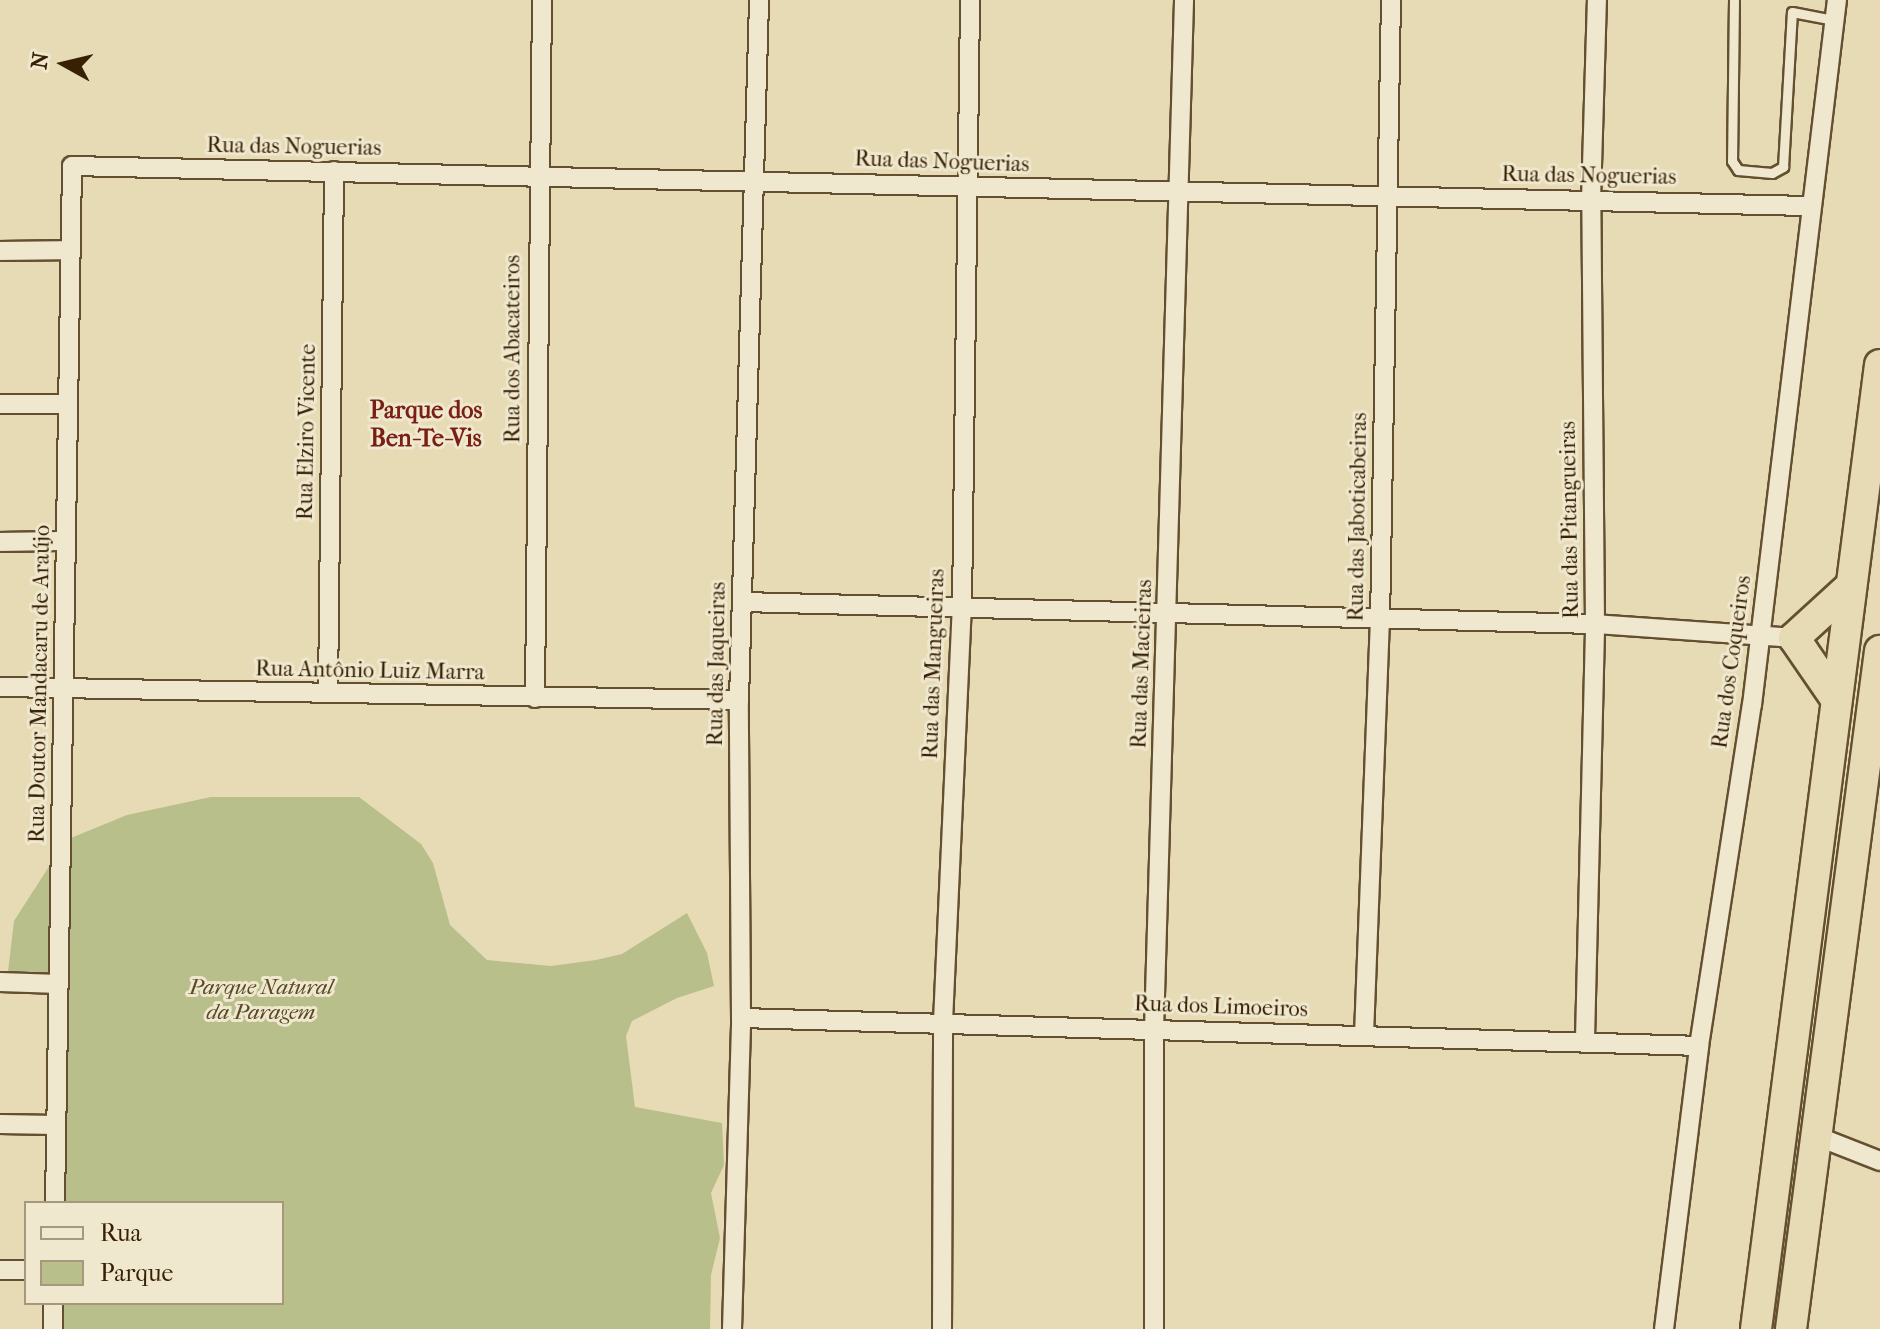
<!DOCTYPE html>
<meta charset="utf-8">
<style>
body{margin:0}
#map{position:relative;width:1880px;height:1329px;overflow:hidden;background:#e6dbb4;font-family:"IM FELL French Canon",serif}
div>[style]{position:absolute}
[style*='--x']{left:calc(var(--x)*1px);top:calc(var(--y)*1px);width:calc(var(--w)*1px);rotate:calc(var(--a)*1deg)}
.green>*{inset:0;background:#b8bf8b}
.roads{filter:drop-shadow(2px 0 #644f30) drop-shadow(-2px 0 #644f30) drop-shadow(0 2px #644f30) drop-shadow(0 -2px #644f30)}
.service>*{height:9px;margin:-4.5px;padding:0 4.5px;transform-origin:4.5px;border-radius:4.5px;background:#efe8ce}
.minor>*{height:18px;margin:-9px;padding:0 9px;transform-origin:9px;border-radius:9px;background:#efe8ce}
.trunk>*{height:30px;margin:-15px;padding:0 15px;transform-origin:15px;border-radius:15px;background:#e6dbb4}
span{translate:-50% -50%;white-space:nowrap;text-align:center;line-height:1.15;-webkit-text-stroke:6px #efe8ce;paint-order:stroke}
.street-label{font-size:22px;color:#382004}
.park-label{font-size:22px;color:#584826;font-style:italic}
.neighbourhood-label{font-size:24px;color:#7a1f14;font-weight:700}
.legend{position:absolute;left:24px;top:1201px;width:260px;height:104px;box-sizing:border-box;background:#efe8ce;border:2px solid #a6987d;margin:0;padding:10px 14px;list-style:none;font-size:24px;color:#382004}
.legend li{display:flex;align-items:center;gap:16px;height:40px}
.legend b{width:40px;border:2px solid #a6987d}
.north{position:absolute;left:24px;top:24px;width:80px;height:80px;-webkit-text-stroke:6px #efe8ce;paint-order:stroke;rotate:278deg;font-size:22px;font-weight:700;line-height:32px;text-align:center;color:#382004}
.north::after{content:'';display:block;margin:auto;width:28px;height:36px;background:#382004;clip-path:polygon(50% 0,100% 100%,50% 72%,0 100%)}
</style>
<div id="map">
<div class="green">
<i style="clip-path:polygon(211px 797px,359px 797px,421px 844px,433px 863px,450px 925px,487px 960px,551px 966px,596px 960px,622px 954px,687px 913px,707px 953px,714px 986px,677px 998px,632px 1021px,626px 1036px,635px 1107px,722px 1123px,724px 1165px,711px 1193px,720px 1238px,711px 1275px,710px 1329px,62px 1329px,60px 1303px,282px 1303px,282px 1203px,51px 1203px,60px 976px,8px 972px,14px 921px,66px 840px,127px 815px)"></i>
</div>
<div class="roads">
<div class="service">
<i style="--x:1734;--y:0;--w:161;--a:90.7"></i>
<i style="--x:1732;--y:161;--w:11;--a:56"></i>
<i style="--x:1738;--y:170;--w:34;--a:5"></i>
<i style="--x:1772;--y:173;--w:13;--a:-29"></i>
<i style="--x:1783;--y:167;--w:155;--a:-86.7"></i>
<i style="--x:1792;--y:12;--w:43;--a:10.8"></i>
</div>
<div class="minor">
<i style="--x:0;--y:251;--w:71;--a:-0.8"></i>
<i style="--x:0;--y:404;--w:68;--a:0"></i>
<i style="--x:0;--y:542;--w:66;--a:-0.9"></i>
<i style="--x:742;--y:602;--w:853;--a:1.48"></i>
<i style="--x:1595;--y:624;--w:199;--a:4"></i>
<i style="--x:0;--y:687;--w:739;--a:1.01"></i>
<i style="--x:328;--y:693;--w:522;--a:-89.34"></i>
<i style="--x:535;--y:698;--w:698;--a:-89.43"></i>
<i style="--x:0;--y:982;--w:59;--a:1.9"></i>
<i style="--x:741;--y:1018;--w:958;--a:1.67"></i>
<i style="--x:1364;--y:1035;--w:413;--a:-87.8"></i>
<i style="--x:1380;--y:622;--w:622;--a:-88.99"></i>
<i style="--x:1585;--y:1039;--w:415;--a:-88.6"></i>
<i style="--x:1595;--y:624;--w:424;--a:-90.5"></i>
<i style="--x:1591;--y:200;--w:200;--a:-88.3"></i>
<i style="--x:0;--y:1124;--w:56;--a:1"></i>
<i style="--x:1816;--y:1136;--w:69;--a:21.3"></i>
<i style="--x:55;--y:1203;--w:1037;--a:-89.06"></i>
<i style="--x:72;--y:166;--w:1737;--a:1.32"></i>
<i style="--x:0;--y:1270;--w:26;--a:0"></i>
<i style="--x:53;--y:1329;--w:26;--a:-90"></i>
<i style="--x:732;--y:1329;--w:311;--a:-88.3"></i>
<i style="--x:741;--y:1018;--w:318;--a:-90.4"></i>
<i style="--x:739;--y:700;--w:700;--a:-88.36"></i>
<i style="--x:942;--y:1329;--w:307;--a:-89.8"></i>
<i style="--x:943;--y:1022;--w:417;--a:-87.4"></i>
<i style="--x:962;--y:605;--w:605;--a:-89.24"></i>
<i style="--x:1154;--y:1329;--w:299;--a:-90"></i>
<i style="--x:1154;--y:1030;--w:1030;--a:-88.33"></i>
<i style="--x:1664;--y:1329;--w:285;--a:-82.9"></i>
<i style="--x:1699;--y:1046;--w:345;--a:-81.2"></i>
<i style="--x:1752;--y:705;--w:710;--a:-83.13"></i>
</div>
<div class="trunk">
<i style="--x:1836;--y:699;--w:74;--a:-124.5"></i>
<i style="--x:1794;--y:638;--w:77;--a:-42.4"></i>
<i style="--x:1756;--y:1329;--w:972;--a:-82.67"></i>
<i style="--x:1791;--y:1329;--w:684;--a:-82.52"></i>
</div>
</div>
<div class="street-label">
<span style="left:294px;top:147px;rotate:1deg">Rua das Noguerias</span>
<span style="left:942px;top:162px;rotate:2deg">Rua das Noguerias</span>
<span style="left:1589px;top:176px;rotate:1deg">Rua das Noguerias</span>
<span style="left:513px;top:349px;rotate:-90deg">Rua dos Abacateiros</span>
<span style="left:307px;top:432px;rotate:-89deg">Rua Elziro Vicente</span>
<span style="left:1358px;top:517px;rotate:-89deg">Rua das Jaboticabeiras</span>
<span style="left:1570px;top:520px;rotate:-91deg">Rua das Pitangueiras</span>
<span style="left:1732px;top:662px;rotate:-82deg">Rua dos Coqueiros</span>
<span style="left:717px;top:664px;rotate:-89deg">Rua das Jaqueiras</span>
<span style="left:934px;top:664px;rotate:-88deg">Rua das Mangueiras</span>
<span style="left:1142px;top:664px;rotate:-88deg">Rua das Macieiras</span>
<span style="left:370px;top:671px;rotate:1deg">Rua Antônio Luiz Marra</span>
<span style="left:40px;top:684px;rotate:-89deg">Rua Doutor Mandacaru de Araújo</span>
<span style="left:1221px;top:1007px;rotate:2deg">Rua dos Limoeiros</span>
</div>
<div class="park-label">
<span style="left:261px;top:1000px">Parque Natural<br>da Paragem</span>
</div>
<div class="neighbourhood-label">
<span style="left:426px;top:425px">Parque dos<br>Ben-Te-Vis</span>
</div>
<ul class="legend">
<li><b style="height:10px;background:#efe8ce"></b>Rua</li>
<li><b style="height:22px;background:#b8bf8b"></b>Parque</li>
</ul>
<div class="north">N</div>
</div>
